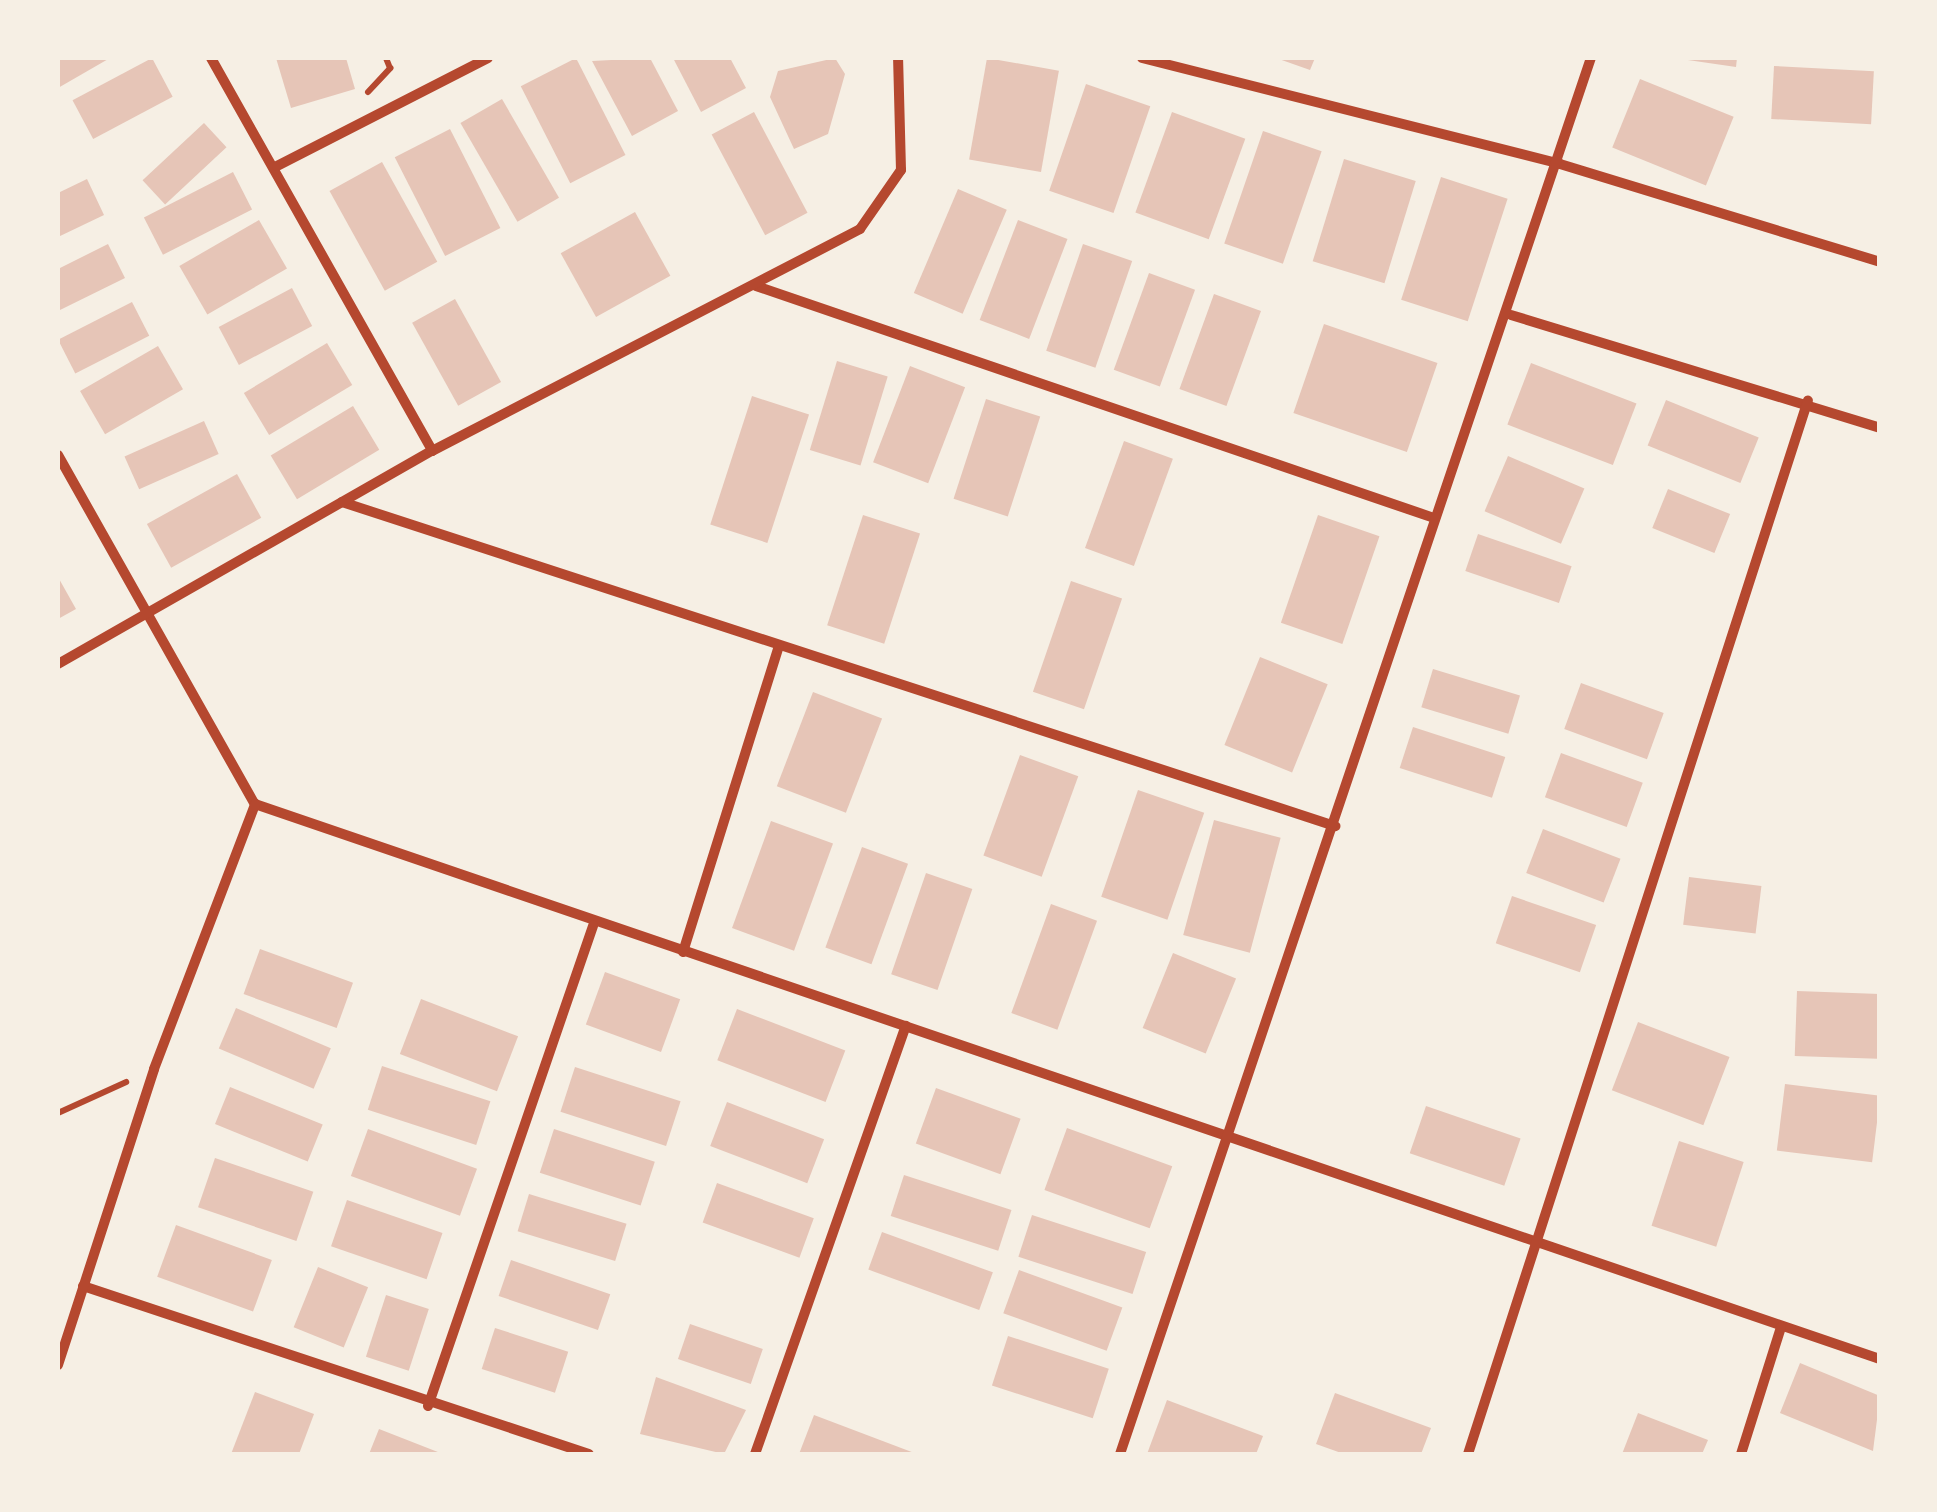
<!DOCTYPE html>
<style>
body{margin:0}
#map{position:relative;width:1937px;height:1512px;overflow:hidden;background:#f6efe4;font-family:Georgia,serif}
div>[style]{position:absolute}
[style*='--x']{left:calc(var(--x)*1px);top:calc(var(--y)*1px);width:calc(var(--w)*1px);rotate:calc(var(--a)*1deg)}
.building>*{inset:0;background:#e6c5b7;transform-origin:0 0}
.path>*{height:6px;margin:-3px;padding:0 3px;transform-origin:3px;border-radius:3px;background:#b5482f}
.minor>*{height:10px;margin:-5px;padding:0 5px;transform-origin:5px;border-radius:5px;background:#b5482f}
span{translate:-50% -50%;white-space:nowrap;text-align:center;line-height:1.15;-webkit-text-stroke:10px #f6efe4;paint-order:stroke}
.frame{position:absolute;inset:0;border:60px solid #f6efe4;pointer-events:none}
</style>
<div id="map">
<div class="building">
<i style="clip-path:polygon(58px 58px,110px 58px,58px 88px)"></i>
<i style="left:152px;top:58px;width:44px;height:90px;rotate:62deg"></i>
<i style="clip-path:polygon(276px 58px,346px 58px,355px 89px,291px 108px)"></i>
<i style="left:576px;top:58px;width:109px;height:62px;rotate:63deg"></i>
<i style="clip-path:polygon(650px 58px,678px 111px,632px 136px,592px 61px)"></i>
<i style="clip-path:polygon(673px 58px,730px 58px,746px 88px,701px 112px)"></i>
<i style="clip-path:polygon(835px 58px,845px 74px,828px 134px,794px 149px,770px 97px,778px 71px)"></i>
<i style="left:987px;top:58px;width:73px;height:103px;rotate:10deg"></i>
<i style="clip-path:polygon(1276px 58px,1315px 58px,1310px 70px)"></i>
<i style="clip-path:polygon(1674px 58px,1737px 58px,1736px 67px)"></i>
<i style="left:1774px;top:66px;width:100px;height:53px;rotate:3deg"></i>
<i style="left:1640px;top:79px;width:101px;height:74px;rotate:22deg"></i>
<i style="left:1086px;top:84px;width:68px;height:113px;rotate:19deg"></i>
<i style="left:502px;top:99px;width:114px;height:48px;rotate:60deg"></i>
<i style="left:754px;top:112px;width:114px;height:48px;rotate:62deg"></i>
<i style="left:1172px;top:112px;width:78px;height:107px;rotate:20deg"></i>
<i style="left:204px;top:123px;width:33px;height:84px;rotate:47deg"></i>
<i style="left:450px;top:129px;width:111px;height:62px;rotate:63deg"></i>
<i style="left:1263px;top:131px;width:62px;height:119px;rotate:19deg"></i>
<i style="left:1344px;top:159px;width:75px;height:107px;rotate:17deg"></i>
<i style="left:382px;top:162px;width:114px;height:60px;rotate:61deg"></i>
<i style="left:233px;top:172px;width:42px;height:100px;rotate:63deg"></i>
<i style="left:1441px;top:177px;width:70px;height:129px;rotate:18deg"></i>
<i style="clip-path:polygon(87px 179px,104px 215px,58px 237px,58px 193px)"></i>
<i style="left:958px;top:189px;width:53px;height:113px;rotate:23deg"></i>
<i style="left:635px;top:212px;width:73px;height:85px;rotate:61deg"></i>
<i style="left:259px;top:220px;width:56px;height:92px;rotate:60deg"></i>
<i style="left:1018px;top:220px;width:53px;height:107px;rotate:21deg"></i>
<i style="clip-path:polygon(108px 244px,125px 278px,58px 311px,58px 269px)"></i>
<i style="left:1083px;top:244px;width:52px;height:113px;rotate:19deg"></i>
<i style="left:1149px;top:273px;width:49px;height:103px;rotate:20deg"></i>
<i style="left:292px;top:288px;width:43px;height:83px;rotate:62deg"></i>
<i style="left:1214px;top:294px;width:50px;height:101px;rotate:20deg"></i>
<i style="left:455px;top:299px;width:95px;height:49px;rotate:61deg"></i>
<i style="left:132px;top:302px;width:38px;height:83px;rotate:63deg"></i>
<i style="left:1324px;top:324px;width:120px;height:94px;rotate:19deg"></i>
<i style="left:327px;top:343px;width:49px;height:97px;rotate:59deg"></i>
<i style="left:158px;top:346px;width:50px;height:90px;rotate:60deg"></i>
<i style="left:837px;top:361px;width:53px;height:93px;rotate:17deg"></i>
<i style="left:1531px;top:363px;width:113px;height:66px;rotate:21deg"></i>
<i style="left:910px;top:366px;width:59px;height:103px;rotate:21deg"></i>
<i style="left:752px;top:396px;width:60px;height:135px;rotate:18deg"></i>
<i style="left:986px;top:399px;width:57px;height:105px;rotate:18deg"></i>
<i style="left:1666px;top:400px;width:100px;height:49px;rotate:22deg"></i>
<i style="left:353px;top:406px;width:51px;height:96px;rotate:59deg"></i>
<i style="left:204px;top:421px;width:36px;height:87px;rotate:66deg"></i>
<i style="left:1124px;top:441px;width:52px;height:114px;rotate:20deg"></i>
<i style="left:1508px;top:456px;width:83px;height:60px;rotate:23deg"></i>
<i style="left:237px;top:474px;width:50px;height:103px;rotate:61deg"></i>
<i style="left:1668px;top:489px;width:67px;height:42px;rotate:22deg"></i>
<i style="left:863px;top:515px;width:60px;height:116px;rotate:18deg"></i>
<i style="left:1318px;top:515px;width:65px;height:114px;rotate:19deg"></i>
<i style="left:1478px;top:534px;width:99px;height:39px;rotate:19deg"></i>
<i style="clip-path:polygon(58px 577px,76px 609px,58px 619px)"></i>
<i style="left:1071px;top:581px;width:54px;height:117px;rotate:19deg"></i>
<i style="left:1260px;top:657px;width:73px;height:95px;rotate:22deg"></i>
<i style="left:1433px;top:669px;width:91px;height:40px;rotate:17deg"></i>
<i style="left:1581px;top:683px;width:88px;height:49px;rotate:20deg"></i>
<i style="left:813px;top:692px;width:74px;height:101px;rotate:21deg"></i>
<i style="left:1413px;top:727px;width:97px;height:43px;rotate:18deg"></i>
<i style="left:1561px;top:753px;width:87px;height:47px;rotate:20deg"></i>
<i style="left:1020px;top:755px;width:62px;height:107px;rotate:20deg"></i>
<i style="left:1138px;top:790px;width:70px;height:113px;rotate:19deg"></i>
<i style="left:1214px;top:820px;width:69px;height:119px;rotate:15deg"></i>
<i style="left:771px;top:821px;width:66px;height:114px;rotate:20deg"></i>
<i style="left:1543px;top:829px;width:83px;height:47px;rotate:21deg"></i>
<i style="left:862px;top:847px;width:49px;height:107px;rotate:20deg"></i>
<i style="left:926px;top:873px;width:49px;height:107px;rotate:19deg"></i>
<i style="left:1689px;top:877px;width:73px;height:48px;rotate:7deg"></i>
<i style="left:1512px;top:896px;width:89px;height:50px;rotate:19deg"></i>
<i style="left:1051px;top:904px;width:49px;height:116px;rotate:20deg"></i>
<i style="left:260px;top:949px;width:99px;height:48px;rotate:20deg"></i>
<i style="left:1173px;top:953px;width:68px;height:81px;rotate:22deg"></i>
<i style="left:605px;top:972px;width:80px;height:56px;rotate:20deg"></i>
<i style="left:1797px;top:991px;width:83px;height:65px;rotate:2deg"></i>
<i style="left:421px;top:999px;width:104px;height:59px;rotate:21deg"></i>
<i style="left:236px;top:1008px;width:103px;height:44px;rotate:23deg"></i>
<i style="left:737px;top:1009px;width:116px;height:55px;rotate:21deg"></i>
<i style="left:1638px;top:1022px;width:98px;height:73px;rotate:21deg"></i>
<i style="left:382px;top:1066px;width:114px;height:46px;rotate:18deg"></i>
<i style="left:575px;top:1067px;width:111px;height:47px;rotate:18deg"></i>
<i style="left:1785px;top:1084px;width:96px;height:67px;rotate:7deg"></i>
<i style="left:230px;top:1087px;width:100px;height:40px;rotate:22deg"></i>
<i style="left:936px;top:1088px;width:90px;height:59px;rotate:20deg"></i>
<i style="left:727px;top:1102px;width:104px;height:47px;rotate:21deg"></i>
<i style="left:1426px;top:1106px;width:100px;height:50px;rotate:19deg"></i>
<i style="left:1067px;top:1128px;width:112px;height:66px;rotate:20deg"></i>
<i style="left:368px;top:1129px;width:116px;height:50px;rotate:20deg"></i>
<i style="left:554px;top:1129px;width:106px;height:46px;rotate:18deg"></i>
<i style="left:1679px;top:1141px;width:68px;height:89px;rotate:18deg"></i>
<i style="left:215px;top:1158px;width:104px;height:52px;rotate:19deg"></i>
<i style="left:904px;top:1175px;width:113px;height:43px;rotate:18deg"></i>
<i style="left:717px;top:1183px;width:103px;height:42px;rotate:20deg"></i>
<i style="left:529px;top:1194px;width:102px;height:39px;rotate:17deg"></i>
<i style="left:347px;top:1200px;width:101px;height:49px;rotate:19deg"></i>
<i style="left:1032px;top:1215px;width:120px;height:44px;rotate:18deg"></i>
<i style="left:176px;top:1225px;width:102px;height:55px;rotate:20deg"></i>
<i style="left:882px;top:1232px;width:118px;height:40px;rotate:20deg"></i>
<i style="left:511px;top:1260px;width:105px;height:38px;rotate:19deg"></i>
<i style="left:318px;top:1267px;width:54px;height:65px;rotate:22deg"></i>
<i style="left:1019px;top:1270px;width:110px;height:46px;rotate:20deg"></i>
<i style="left:386px;top:1295px;width:45px;height:65px;rotate:18deg"></i>
<i style="left:690px;top:1324px;width:77px;height:37px;rotate:19deg"></i>
<i style="left:495px;top:1328px;width:77px;height:43px;rotate:18deg"></i>
<i style="left:1008px;top:1336px;width:106px;height:52px;rotate:18deg"></i>
<i style="clip-path:polygon(1800px 1363px,1880px 1396px,1873px 1451px,1780px 1413px)"></i>
<i style="clip-path:polygon(656px 1377px,746px 1410px,724px 1454px,640px 1434px)"></i>
<i style="clip-path:polygon(255px 1392px,314px 1414px,299px 1454px,231px 1454px)"></i>
<i style="clip-path:polygon(1335px 1393px,1431px 1428px,1421px 1454px,1344px 1454px,1316px 1444px)"></i>
<i style="clip-path:polygon(1167px 1400px,1263px 1436px,1256px 1454px,1147px 1454px)"></i>
<i style="clip-path:polygon(1638px 1413px,1708px 1440px,1702px 1454px,1622px 1454px)"></i>
<i style="clip-path:polygon(814px 1415px,917px 1454px,799px 1454px)"></i>
<i style="clip-path:polygon(379px 1429px,443px 1454px,369px 1454px)"></i>
</div>
<div class="path">
<i style="--x:368;--y:92;--w:33;--a:-47"></i>
<i style="--x:390;--y:68;--w:11;--a:-112"></i>
<i style="--x:58;--y:1113;--w:75;--a:-24.5"></i>
</div>
<div class="minor">
<i style="--x:211;--y:58;--w:451;--a:60.6"></i>
<i style="--x:1142;--y:58;--w:431;--a:14.2"></i>
<i style="--x:1560;--y:164;--w:335;--a:17"></i>
<i style="--x:277;--y:166;--w:237;--a:-27.1"></i>
<i style="--x:756;--y:286;--w:717;--a:18.89"></i>
<i style="--x:1511;--y:315;--w:386;--a:17"></i>
<i style="--x:58;--y:455;--w:401;--a:60.6"></i>
<i style="--x:342;--y:502;--w:1045;--a:18.07"></i>
<i style="--x:58;--y:664;--w:430;--a:-29.7"></i>
<i style="--x:432;--y:451;--w:482;--a:-27.4"></i>
<i style="--x:860;--y:229;--w:72;--a:-55.2"></i>
<i style="--x:901;--y:170;--w:112;--a:-91.5"></i>
<i style="--x:255;--y:804;--w:1717;--a:18.86"></i>
<i style="--x:683;--y:952;--w:321;--a:-72.6"></i>
<i style="--x:83;--y:1286;--w:533;--a:18.37"></i>
<i style="--x:58;--y:1365;--w:311;--a:-72"></i>
<i style="--x:154;--y:1069;--w:284;--a:-69.1"></i>
<i style="--x:428;--y:1406;--w:508;--a:-71.03"></i>
<i style="--x:755;--y:1454;--w:454;--a:-70.6"></i>
<i style="--x:1120;--y:1454;--w:1473;--a:-71.36"></i>
<i style="--x:1468;--y:1454;--w:1107;--a:-72.12"></i>
<i style="--x:1741;--y:1454;--w:133;--a:-72.5"></i>
</div>
<div class="frame"></div>
</div>
